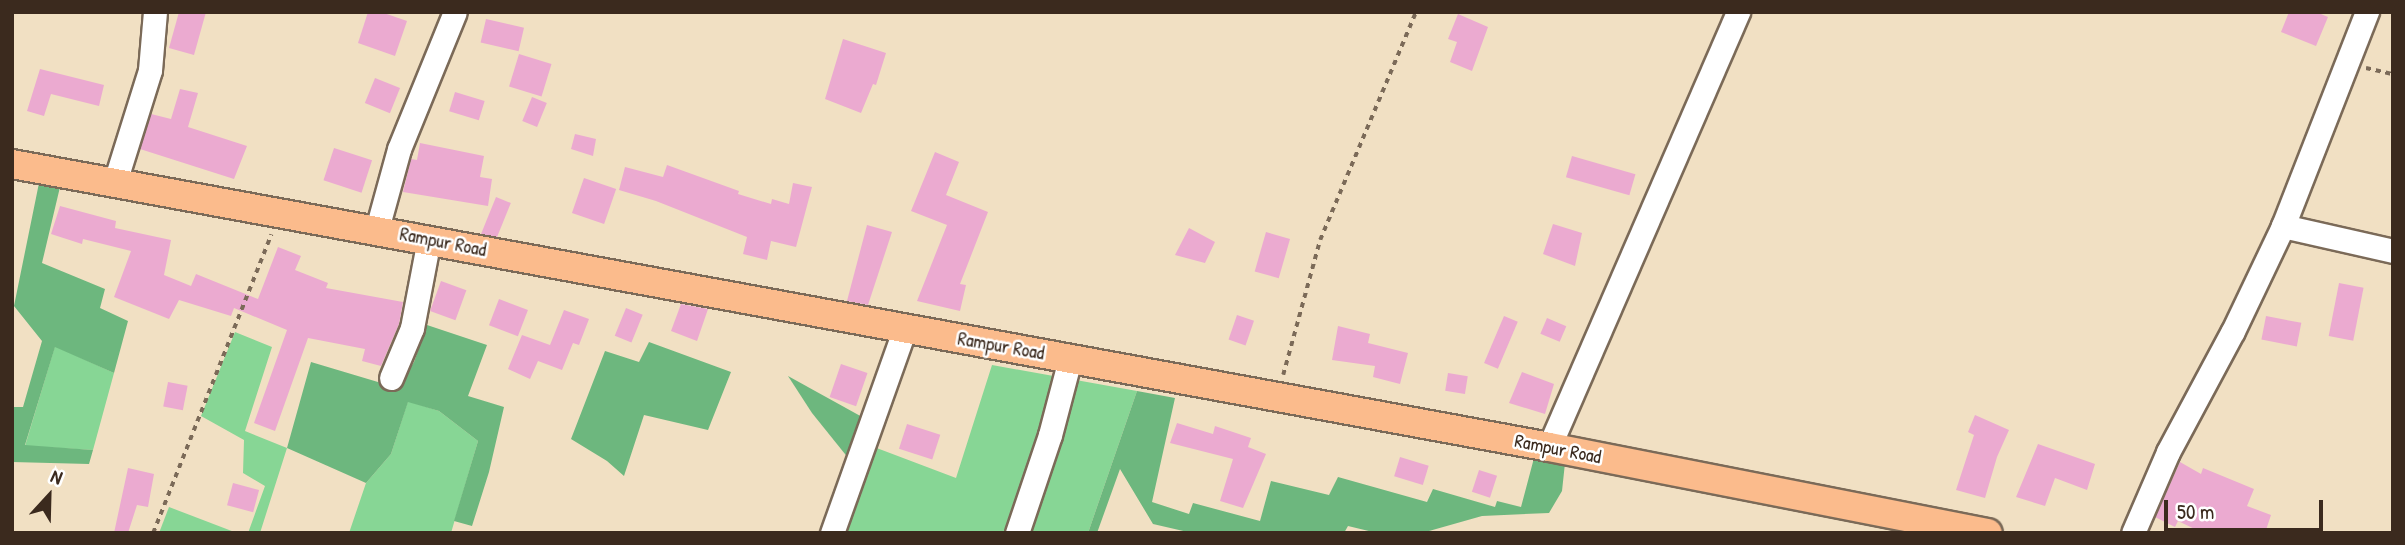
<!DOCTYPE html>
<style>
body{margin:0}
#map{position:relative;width:2405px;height:545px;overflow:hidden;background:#f1e0c3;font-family:"Patrick Hand",sans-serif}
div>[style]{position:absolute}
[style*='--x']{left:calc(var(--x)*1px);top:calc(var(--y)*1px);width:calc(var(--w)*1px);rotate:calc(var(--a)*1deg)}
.green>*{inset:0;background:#87d695}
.forest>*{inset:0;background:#6db77e}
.building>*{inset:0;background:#ebaad0;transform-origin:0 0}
.path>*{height:3.5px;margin-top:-1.75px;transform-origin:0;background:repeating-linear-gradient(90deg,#7b6a58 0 5px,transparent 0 10px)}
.roads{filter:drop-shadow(2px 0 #7b6a58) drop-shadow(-2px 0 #7b6a58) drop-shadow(0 2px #7b6a58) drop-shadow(0 -2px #7b6a58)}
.minor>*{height:23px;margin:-11.5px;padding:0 11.5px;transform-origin:11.5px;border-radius:11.5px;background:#fff}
.major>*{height:28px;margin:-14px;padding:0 14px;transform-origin:14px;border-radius:14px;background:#fbbb8c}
span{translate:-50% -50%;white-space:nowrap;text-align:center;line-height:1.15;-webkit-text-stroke:5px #fff;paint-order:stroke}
.street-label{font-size:19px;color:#3b2a1e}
.frame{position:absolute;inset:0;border:14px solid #3b2a1e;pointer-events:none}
.north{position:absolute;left:14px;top:461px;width:70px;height:70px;-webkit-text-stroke:5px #fff;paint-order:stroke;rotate:22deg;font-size:19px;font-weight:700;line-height:28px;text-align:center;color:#3b2a1e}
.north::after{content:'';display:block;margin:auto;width:24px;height:32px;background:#3b2a1e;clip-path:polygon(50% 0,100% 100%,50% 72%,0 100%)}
.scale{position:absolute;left:2164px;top:500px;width:159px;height:32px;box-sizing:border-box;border:4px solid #3b2a1e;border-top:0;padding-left:9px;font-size:21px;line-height:24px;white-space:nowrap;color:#3b2a1e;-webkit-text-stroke:5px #fff;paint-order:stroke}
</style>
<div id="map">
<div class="green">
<i style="clip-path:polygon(235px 332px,272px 347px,245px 431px,287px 448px,260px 533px,248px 533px,265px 486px,243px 473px,244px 440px,201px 416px)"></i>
<i style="clip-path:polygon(55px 346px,114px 373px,93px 450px,25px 446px)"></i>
<i style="clip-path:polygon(992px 365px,1137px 391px,1088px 533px,843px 533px,874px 447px,956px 478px)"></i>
<i style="clip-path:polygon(408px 401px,439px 411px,478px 441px,451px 533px,349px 533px,366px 483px,391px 454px)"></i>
<i style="clip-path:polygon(169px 507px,237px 533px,159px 533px)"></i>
</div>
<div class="forest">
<i style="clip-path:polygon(39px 183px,60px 187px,42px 263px,105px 289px,100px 308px,128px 321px,114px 373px,55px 347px,25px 445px,93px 450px,89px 464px,12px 462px,12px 407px,23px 407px,42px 341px,14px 306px)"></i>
<i style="clip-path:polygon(427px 325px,487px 345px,468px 396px,504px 407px,489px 472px,472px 526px,454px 521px,478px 441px,439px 411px,408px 402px,391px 454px,366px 483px,287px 448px,311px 362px,398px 388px,414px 362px)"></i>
<i style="clip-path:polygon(649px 342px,731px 372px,708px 430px,644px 415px,624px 476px,607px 461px,571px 439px,605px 351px,639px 362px)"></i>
<i style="clip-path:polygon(788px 376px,864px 418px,849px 459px,812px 413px)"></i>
<i style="clip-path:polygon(1137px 391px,1175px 398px,1152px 502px,1189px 514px,1193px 503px,1260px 521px,1271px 481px,1329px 495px,1338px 477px,1427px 502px,1433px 489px,1495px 507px,1497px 501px,1521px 507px,1534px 458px,1565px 463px,1562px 491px,1549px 513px,1482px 516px,1422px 533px,1377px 533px,1348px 526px,1344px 533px,1192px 533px,1153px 524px,1120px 469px,1097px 533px,1088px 533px)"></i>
</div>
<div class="building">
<i style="clip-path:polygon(179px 12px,206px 12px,194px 55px,169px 48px)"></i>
<i style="clip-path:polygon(368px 12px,381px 12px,407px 21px,395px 56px,358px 43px)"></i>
<i style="clip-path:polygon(2289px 12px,2316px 12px,2328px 17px,2316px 46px,2281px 32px)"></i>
<i style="clip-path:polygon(1458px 14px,1488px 27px,1472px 71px,1450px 62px,1457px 42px,1448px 39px)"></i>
<i style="left:486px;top:19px;width:39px;height:24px;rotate:13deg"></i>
<i style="clip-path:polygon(843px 39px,886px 53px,876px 85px,873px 84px,861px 113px,825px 99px)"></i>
<i style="left:519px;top:54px;width:34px;height:34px;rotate:17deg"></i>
<i style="clip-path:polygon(40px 69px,104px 85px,99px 106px,51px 94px,44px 116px,27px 111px)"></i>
<i style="left:375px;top:78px;width:27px;height:27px;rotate:22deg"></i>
<i style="clip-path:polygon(180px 89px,198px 93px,188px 127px,247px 146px,234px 179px,140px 149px,151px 114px,171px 119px)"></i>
<i style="left:455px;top:92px;width:31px;height:20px;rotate:17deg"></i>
<i style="left:532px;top:97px;width:16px;height:26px;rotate:22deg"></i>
<i style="clip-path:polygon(575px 134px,596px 139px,593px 156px,571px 149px)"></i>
<i style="clip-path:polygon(420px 143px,484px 156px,480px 177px,492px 179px,488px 206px,403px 192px,411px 159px,417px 160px)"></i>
<i style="left:334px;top:148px;width:40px;height:34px;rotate:18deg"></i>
<i style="clip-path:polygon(935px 152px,959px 162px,946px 195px,988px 212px,960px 284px,966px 285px,960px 311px,917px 301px,947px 225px,911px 211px)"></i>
<i style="left:1572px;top:156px;width:66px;height:22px;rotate:16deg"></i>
<i style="clip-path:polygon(667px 165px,739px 191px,738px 194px,771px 204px,772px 199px,789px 204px,793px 183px,812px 187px,796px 247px,771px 241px,767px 260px,743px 254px,747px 237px,656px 201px,619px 190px,625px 167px,663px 177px)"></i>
<i style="left:584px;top:178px;width:34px;height:37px;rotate:19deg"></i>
<i style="left:496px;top:197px;width:16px;height:40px;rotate:22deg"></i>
<i style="clip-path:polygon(60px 206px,116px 221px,115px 228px,171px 240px,164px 275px,191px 286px,196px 274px,258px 299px,278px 247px,301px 256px,295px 270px,328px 283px,326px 288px,403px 302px,399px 324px,381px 366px,362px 361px,365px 349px,308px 338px,275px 431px,254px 423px,287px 330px,234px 308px,231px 316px,179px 300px,169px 319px,114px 297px,131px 251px,83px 239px,82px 244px,51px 234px)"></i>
<i style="clip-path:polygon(1553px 224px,1582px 233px,1575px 266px,1543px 254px)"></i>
<i style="clip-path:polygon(867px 225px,892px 232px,868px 305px,847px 301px)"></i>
<i style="clip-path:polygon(1189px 228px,1215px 242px,1205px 263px,1175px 255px)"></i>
<i style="left:1266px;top:232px;width:25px;height:41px;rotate:16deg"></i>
<i style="left:441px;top:281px;width:27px;height:32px;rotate:20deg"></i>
<i style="left:2339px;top:283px;width:25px;height:54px;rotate:11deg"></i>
<i style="left:499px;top:299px;width:31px;height:28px;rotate:21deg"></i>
<i style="clip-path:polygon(681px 304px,708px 309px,697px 341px,671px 331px)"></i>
<i style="left:626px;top:308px;width:18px;height:30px;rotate:22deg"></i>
<i style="clip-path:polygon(564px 310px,589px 319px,579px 345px,573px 343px,562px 370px,538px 361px,530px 379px,508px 369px,522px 335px,550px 345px)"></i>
<i style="left:1237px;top:315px;width:18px;height:26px;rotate:19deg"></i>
<i style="left:1504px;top:316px;width:15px;height:51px;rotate:23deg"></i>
<i style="left:2266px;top:316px;width:36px;height:24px;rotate:11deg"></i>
<i style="left:1547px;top:318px;width:21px;height:17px;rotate:23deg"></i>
<i style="clip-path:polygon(1338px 326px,1370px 334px,1368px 343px,1408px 353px,1400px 384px,1373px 377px,1375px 366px,1332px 360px)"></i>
<i style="left:841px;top:364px;width:28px;height:35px;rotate:19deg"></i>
<i style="clip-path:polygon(1522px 372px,1554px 384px,1545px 414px,1509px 403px)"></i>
<i style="left:1448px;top:373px;width:20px;height:18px;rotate:9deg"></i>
<i style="left:168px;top:382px;width:20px;height:25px;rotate:11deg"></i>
<i style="clip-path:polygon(1975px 415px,2009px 430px,1997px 457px,1985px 498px,1956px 490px,1974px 435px,1968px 432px)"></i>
<i style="clip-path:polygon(1177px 423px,1213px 434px,1215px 426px,1251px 438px,1248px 447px,1266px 454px,1243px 508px,1220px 501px,1233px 459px,1170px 443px)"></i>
<i style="left:907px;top:424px;width:35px;height:26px;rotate:18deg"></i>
<i style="clip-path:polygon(2038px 444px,2095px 464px,2087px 490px,2055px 478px,2045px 506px,2016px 497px)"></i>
<i style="left:1400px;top:457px;width:30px;height:20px;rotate:17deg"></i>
<i style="clip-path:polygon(2180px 462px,2201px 474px,2203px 468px,2254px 489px,2247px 506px,2271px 515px,2265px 533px,2203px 533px,2178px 521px,2175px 527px,2155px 517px)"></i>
<i style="clip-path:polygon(128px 468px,154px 474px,148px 507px,137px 505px,128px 533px,114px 533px)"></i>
<i style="left:1479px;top:470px;width:19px;height:23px;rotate:18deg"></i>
<i style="left:233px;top:483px;width:27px;height:23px;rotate:15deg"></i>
</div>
<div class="path">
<i style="--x:2366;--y:68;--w:28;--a:13"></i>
<i style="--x:1283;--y:375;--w:140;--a:-74.7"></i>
<i style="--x:1320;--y:240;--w:247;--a:-67.2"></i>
<i style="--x:153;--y:533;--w:321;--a:-68.4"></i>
</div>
<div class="roads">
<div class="minor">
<i style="--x:115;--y:182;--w:117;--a:-72.6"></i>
<i style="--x:150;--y:70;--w:58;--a:-85.1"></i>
<i style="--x:2283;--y:226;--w:113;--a:12.8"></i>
<i style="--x:377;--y:229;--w:83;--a:-74.6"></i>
<i style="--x:399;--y:149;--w:148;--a:-67.8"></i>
<i style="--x:391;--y:378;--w:54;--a:-67.2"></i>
<i style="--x:412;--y:328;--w:91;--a:-79.2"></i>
<i style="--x:1549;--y:447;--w:474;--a:-66.5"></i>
<i style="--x:832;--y:533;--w:218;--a:-70.4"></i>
<i style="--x:1017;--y:533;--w:103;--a:-71.4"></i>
<i style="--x:1050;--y:435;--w:79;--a:-75.3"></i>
<i style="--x:2133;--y:533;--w:88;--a:-66.6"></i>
<i style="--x:2168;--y:452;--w:137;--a:-61.8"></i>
<i style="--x:2233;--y:331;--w:116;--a:-64.5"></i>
<i style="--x:2283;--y:226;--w:230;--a:-68.6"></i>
</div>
<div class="major">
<i style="--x:12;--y:164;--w:1563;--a:10.43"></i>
<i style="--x:1549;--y:447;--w:447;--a:11.1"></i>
</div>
</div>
<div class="street-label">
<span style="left:443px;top:242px;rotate:11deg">Rampur Road</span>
<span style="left:1001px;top:346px;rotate:10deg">Rampur Road</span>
<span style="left:1558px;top:449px;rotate:11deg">Rampur Road</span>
</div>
<div class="frame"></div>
<div class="north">N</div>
<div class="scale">50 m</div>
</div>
